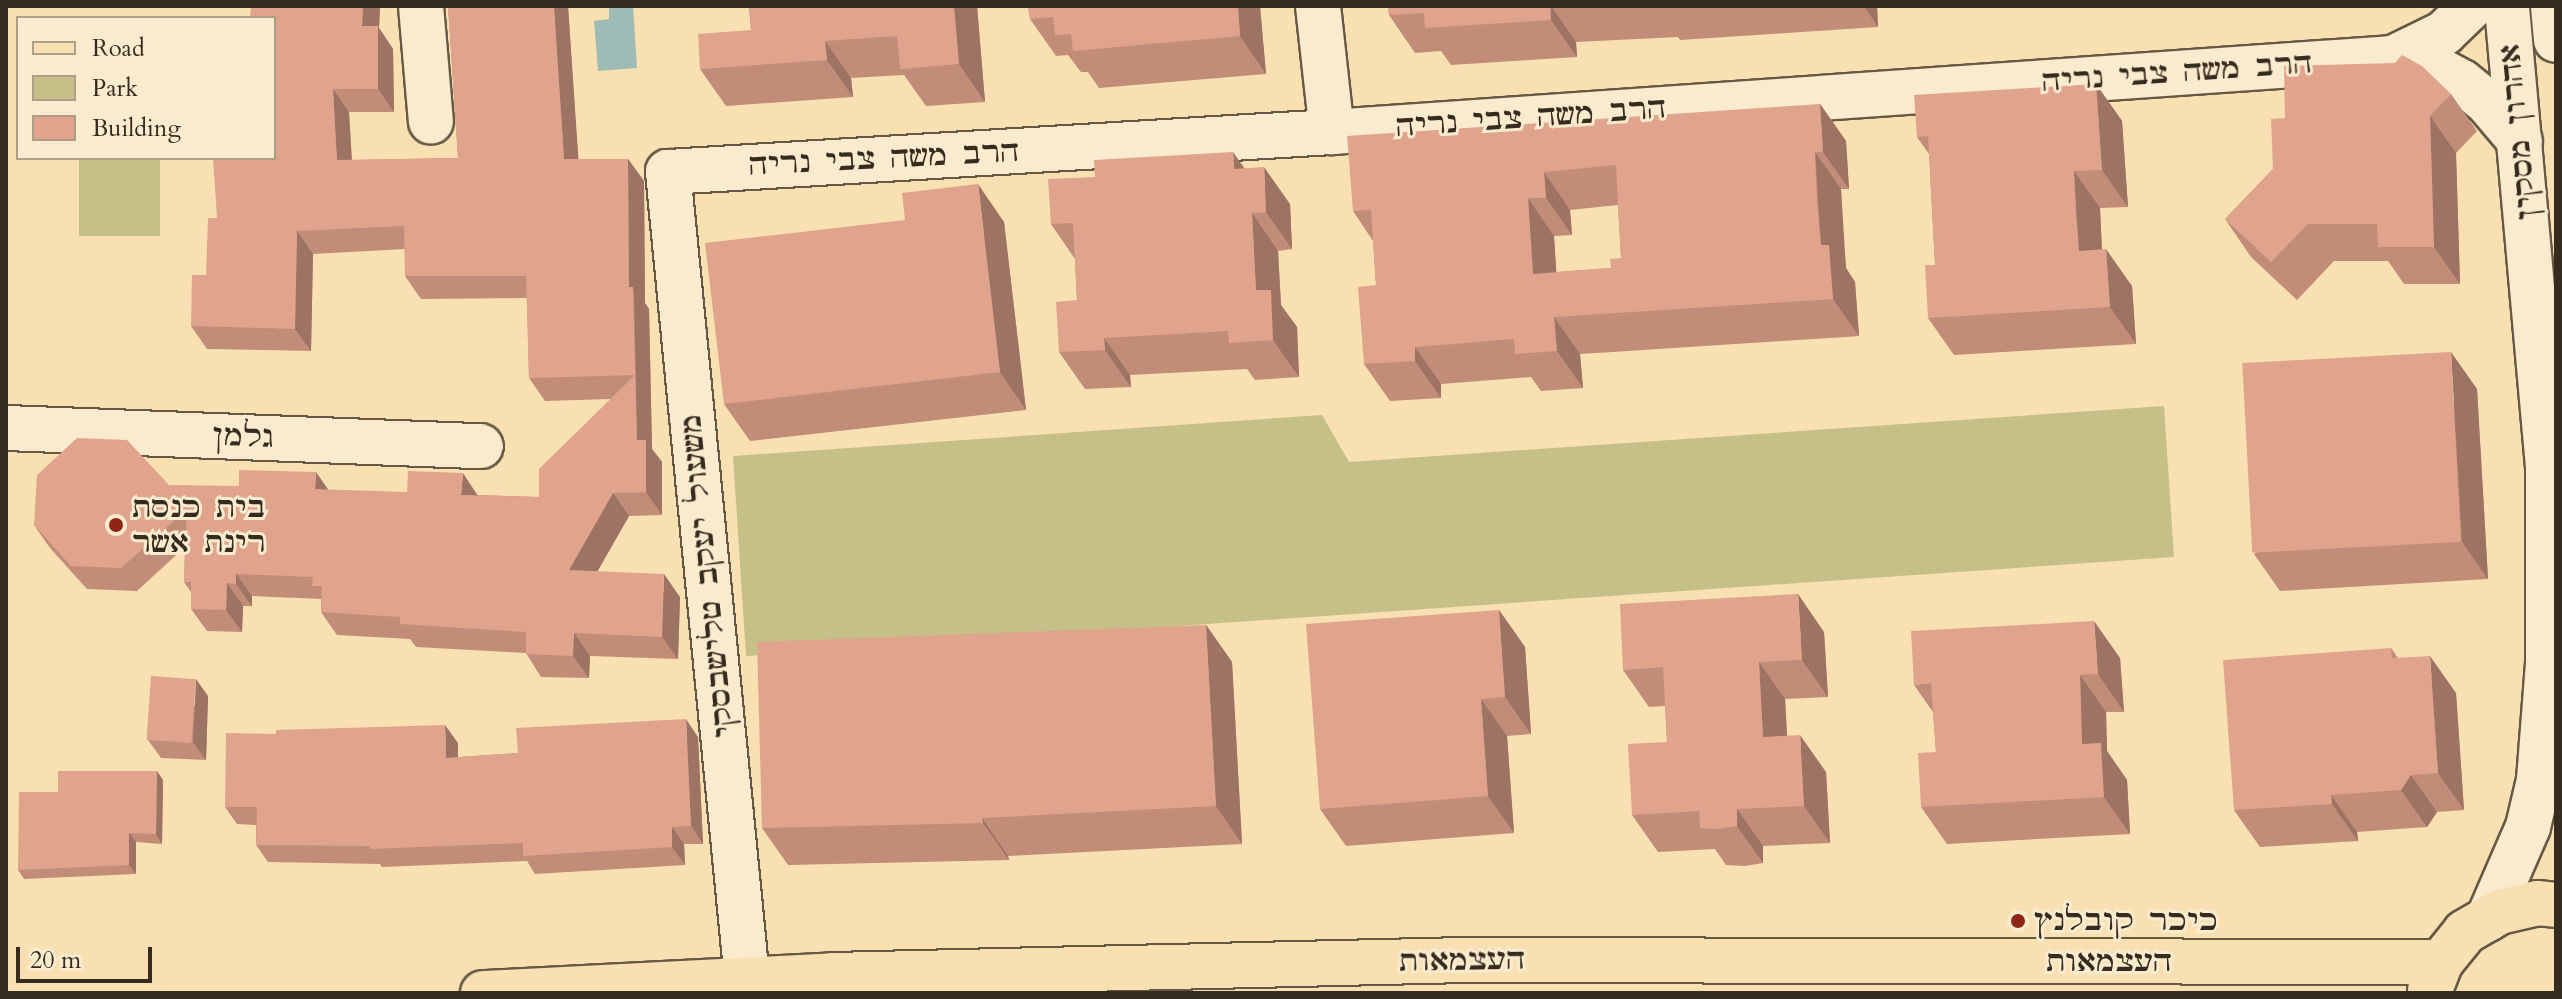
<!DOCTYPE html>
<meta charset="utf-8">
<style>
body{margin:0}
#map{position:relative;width:2562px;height:999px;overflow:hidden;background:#f8e0b3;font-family:Cardo,"Frank Ruhl Libre",serif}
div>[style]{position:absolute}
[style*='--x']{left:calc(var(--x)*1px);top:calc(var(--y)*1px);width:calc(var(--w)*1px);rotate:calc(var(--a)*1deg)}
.green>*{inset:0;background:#c5c088;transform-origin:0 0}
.water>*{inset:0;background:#9fbbb5}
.roads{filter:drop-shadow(2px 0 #665844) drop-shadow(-2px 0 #665844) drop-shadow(0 2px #665844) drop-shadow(0 -2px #665844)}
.minor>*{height:44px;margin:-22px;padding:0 22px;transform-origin:22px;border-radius:22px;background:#faebce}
.major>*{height:44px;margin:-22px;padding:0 22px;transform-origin:22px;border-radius:22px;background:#f8e0b3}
.wall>*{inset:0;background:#c18d79}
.shaded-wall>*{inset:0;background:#9d7363}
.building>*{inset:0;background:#e0a48d;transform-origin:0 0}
.dots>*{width:22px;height:22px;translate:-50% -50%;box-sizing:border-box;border:4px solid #faebce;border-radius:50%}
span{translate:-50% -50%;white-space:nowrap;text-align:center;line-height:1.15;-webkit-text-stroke:6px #faebce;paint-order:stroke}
.street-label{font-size:30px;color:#362b1f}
.poi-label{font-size:30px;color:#362b1f}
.left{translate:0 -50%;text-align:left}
.frame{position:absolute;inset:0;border:8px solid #362b1f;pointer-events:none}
.legend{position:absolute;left:16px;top:16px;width:260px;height:144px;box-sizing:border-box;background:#faebce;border:2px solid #ac9e88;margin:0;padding:10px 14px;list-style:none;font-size:24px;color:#362b1f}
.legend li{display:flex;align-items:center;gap:16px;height:40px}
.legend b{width:40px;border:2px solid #ac9e88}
.scale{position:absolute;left:16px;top:947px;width:136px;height:36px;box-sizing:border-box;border:4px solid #362b1f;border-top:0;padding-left:10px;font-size:24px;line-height:28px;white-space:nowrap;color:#362b1f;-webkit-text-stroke:6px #faebce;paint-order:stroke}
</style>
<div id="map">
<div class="green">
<i style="left:79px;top:158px;width:81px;height:78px"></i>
<i style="clip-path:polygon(2164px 406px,2174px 557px,746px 656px,733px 456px,1322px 415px,1349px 462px)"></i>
</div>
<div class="water">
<i style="clip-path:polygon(609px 6px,633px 6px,637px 68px,598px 71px,594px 21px,609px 19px)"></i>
</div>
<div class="roads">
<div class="minor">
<i style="--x:421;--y:6;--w:116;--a:85.1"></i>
<i style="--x:1318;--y:6;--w:127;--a:83.7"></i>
<i style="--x:2553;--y:6;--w:34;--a:85"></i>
<i style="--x:2393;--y:58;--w:57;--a:-26.1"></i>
<i style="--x:2444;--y:33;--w:39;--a:-44"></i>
<i style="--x:6;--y:428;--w:475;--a:2.2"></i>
<i style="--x:2488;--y:919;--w:100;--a:-66.5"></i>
<i style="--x:2528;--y:827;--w:48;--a:-76.8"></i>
<i style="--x:2539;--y:780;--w:116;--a:-85.6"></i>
<i style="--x:2548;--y:664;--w:197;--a:-90"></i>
<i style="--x:2548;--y:467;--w:463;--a:-95.1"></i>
<i style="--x:747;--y:979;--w:811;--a:-95.59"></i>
<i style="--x:668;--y:172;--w:665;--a:-3.45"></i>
<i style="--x:1332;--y:132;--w:1064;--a:-3.99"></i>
<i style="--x:2393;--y:58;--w:38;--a:11"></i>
<i style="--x:2430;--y:65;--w:36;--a:28"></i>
<i style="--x:2462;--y:82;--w:32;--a:39"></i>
<i style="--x:2487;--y:102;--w:51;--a:49.8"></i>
</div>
<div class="major">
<i style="--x:2430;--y:990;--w:30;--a:-69"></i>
<i style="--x:2441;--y:962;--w:38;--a:-51"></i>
<i style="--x:2465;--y:932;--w:39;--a:-30"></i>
<i style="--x:2499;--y:912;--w:39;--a:-13"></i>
<i style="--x:2537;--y:903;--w:19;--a:6"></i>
<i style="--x:483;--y:993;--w:350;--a:-2.9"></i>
<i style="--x:833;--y:975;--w:630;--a:-1.36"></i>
<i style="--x:1463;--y:960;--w:978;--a:0.12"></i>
</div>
</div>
<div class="wall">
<i style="clip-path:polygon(251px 6px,380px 6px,379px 28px,393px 49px,394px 112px,349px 112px,352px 160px,458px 158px,448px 6px,568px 6px,578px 159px,628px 159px,644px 181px,645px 303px,649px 309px,652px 449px,662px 462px,662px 515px,629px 516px,597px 572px,680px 597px,678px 659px,590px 656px,589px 678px,541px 677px,526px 653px,416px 647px,410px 639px,337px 635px,321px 612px,321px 599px,252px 596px,252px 606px,243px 606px,242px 632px,207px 631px,191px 609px,191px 592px,184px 582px,185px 547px,137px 591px,87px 589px,50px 548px,34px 525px,169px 485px,539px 497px,611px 399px,545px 401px,529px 378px,527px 298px,421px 299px,405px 276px,405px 249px,313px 254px,311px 351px,207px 349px,191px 326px,206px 275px,217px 218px,274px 158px)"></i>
<i style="clip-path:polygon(749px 6px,977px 6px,985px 102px,926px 106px,904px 75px,851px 78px,853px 97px,726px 106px,700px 69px,751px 30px)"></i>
<i style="clip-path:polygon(1028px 6px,1260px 6px,1266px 74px,1099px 88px,1088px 72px,1081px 72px,1068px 55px,1056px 56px,1030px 19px)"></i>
<i style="clip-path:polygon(1388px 6px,1877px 6px,1878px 27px,1680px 40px,1678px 37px,1576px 42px,1577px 57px,1451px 65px,1441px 51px,1415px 53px,1389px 15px)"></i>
<i style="clip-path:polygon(2096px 84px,2122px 121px,2128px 207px,2100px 208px,2102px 250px,2132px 286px,2136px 344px,1954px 355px,1928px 318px,1935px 265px,1929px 154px,1917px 137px)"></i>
<i style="clip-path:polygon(2451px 94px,2477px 131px,2456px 153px,2460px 284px,2404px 284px,2388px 261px,2334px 261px,2297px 300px,2251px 257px,2225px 219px,2273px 169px,2285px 118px)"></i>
<i style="clip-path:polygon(evenodd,1820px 104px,1846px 141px,1849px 189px,1841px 189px,1843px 239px,1846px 268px,1855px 282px,1859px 336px,1580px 354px,1583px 388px,1541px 391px,1531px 377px,1441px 384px,1441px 398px,1390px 401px,1364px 364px,1376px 285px,1373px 241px,1353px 211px,1820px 104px,1618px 205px,1621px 258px,1611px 268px,1556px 272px,1554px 236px,1572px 235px,1570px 210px,1618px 205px)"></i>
<i style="clip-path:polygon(1244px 168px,1290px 204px,1292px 249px,1278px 251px,1281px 305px,1297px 327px,1299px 377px,1255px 380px,1247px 369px,1130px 375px,1131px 387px,1085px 389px,1059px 352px,1077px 300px,1075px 259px,1051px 224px)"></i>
<i style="clip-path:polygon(1004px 222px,1026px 410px,750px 441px,724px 404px)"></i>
<i style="clip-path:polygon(2477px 389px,2488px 579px,2280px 591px,2254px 554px)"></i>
<i style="clip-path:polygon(1499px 610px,1525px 647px,1531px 734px,1507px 736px,1514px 833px,1346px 846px,1320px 809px)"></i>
<i style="clip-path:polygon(1206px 625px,1232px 662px,1242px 844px,1008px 856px,1009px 860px,788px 865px,762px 828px)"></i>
<i style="clip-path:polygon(1824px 632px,1828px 697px,1785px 699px,1787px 735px,1826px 772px,1830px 843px,1763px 846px,1763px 863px,1745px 866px,1726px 865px,1715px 849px,1658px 852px,1632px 815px,1667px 742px,1665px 706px,1649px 707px,1623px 670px)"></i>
<i style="clip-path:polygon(2391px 648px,2398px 658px,2456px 693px,2464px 810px,2437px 812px,2427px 827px,2357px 832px,2358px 841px,2260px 847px,2234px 810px)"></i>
<i style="clip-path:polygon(2120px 658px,2124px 712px,2106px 712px,2107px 751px,2127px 780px,2130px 834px,1947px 844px,1921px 807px,1936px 752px,1933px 712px,1914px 685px)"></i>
<i style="clip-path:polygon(208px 696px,206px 760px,161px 758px,148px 740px)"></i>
<i style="clip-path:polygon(698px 737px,703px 844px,684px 844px,685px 865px,535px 874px,527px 861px,382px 867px,380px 864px,268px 862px,256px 845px,256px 825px,237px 824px,225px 807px,458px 743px,458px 757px,518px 753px)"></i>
<i style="clip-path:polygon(163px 780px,162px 844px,136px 842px,136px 874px,24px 879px,18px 870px,58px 792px)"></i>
</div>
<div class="shaded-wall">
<i style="clip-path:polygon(363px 6px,380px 6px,379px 28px,393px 49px,394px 112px,378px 89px,362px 26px)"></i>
<i style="clip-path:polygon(554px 6px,568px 6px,580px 182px,564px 159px)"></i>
<i style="clip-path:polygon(954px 6px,977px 6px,985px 102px,959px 64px)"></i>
<i style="clip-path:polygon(1238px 6px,1260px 6px,1266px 74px,1240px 36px)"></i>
<i style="clip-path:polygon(1551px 6px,1576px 42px,1577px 57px,1551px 20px)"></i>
<i style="clip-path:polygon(1864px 6px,1877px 6px,1878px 27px)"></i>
<i style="clip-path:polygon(825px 41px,851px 78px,853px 97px,827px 60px)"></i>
<i style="clip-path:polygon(2096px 84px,2122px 121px,2128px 207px,2102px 170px)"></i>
<i style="clip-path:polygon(333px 89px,349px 112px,353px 183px,337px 160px)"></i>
<i style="clip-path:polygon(1820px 104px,1846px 141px,1849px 189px,1823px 152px)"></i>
<i style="clip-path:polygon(2430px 116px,2456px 153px,2460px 284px,2434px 247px)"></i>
<i style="clip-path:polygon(1233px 152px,1259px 189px,1234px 169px)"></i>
<i style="clip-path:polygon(1815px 152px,1841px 189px,1846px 268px,1855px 282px,1859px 336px,1833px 299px,1821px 245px)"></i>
<i style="clip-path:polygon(628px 159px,644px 181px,645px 303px,649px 309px,652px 449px,662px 462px,662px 515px,646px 492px,637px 440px,634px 293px,629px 287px)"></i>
<i style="clip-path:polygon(1264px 167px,1290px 204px,1292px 249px,1266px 212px)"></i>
<i style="clip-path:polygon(2074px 171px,2100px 208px,2102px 251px,2079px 251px)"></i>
<i style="clip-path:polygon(1544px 172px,1570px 210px,1572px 235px,1546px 198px)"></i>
<i style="clip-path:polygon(978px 184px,1004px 222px,1026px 410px,1000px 372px)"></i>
<i style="clip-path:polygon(1528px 198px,1554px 236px,1559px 311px,1533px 274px)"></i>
<i style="clip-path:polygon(1252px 213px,1278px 251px,1281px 305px,1297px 327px,1299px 377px,1273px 340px,1256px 290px)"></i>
<i style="clip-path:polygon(297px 231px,313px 254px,311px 351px,295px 329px)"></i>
<i style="clip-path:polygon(2106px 249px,2132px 286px,2136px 344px,2110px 307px)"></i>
<i style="clip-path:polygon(1554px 317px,1580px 354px,1583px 388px,1557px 351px)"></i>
<i style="clip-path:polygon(1104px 338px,1130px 375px,1131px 387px,1105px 350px)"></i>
<i style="clip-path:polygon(1415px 347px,1441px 384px,1441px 398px,1415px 361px)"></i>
<i style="clip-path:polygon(2451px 352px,2477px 389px,2488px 579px,2462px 542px)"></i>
<i style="clip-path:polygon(316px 472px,332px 495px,315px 489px)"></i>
<i style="clip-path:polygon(463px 473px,478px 496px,461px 495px)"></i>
<i style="clip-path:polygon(613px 493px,629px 516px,585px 593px,569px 570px)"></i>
<i style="clip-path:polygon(236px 574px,252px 596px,252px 606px,236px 584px)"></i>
<i style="clip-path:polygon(664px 574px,680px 597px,678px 659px,662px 637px)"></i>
<i style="clip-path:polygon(227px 583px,243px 606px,242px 632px,226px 610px)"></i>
<i style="clip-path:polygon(1798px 594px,1824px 632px,1828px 697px,1802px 660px)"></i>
<i style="clip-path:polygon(1499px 610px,1525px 647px,1531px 734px,1505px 697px)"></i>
<i style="clip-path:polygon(2094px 621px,2120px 658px,2124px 712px,2098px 674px)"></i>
<i style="clip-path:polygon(1206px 625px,1232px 662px,1242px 844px,1216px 806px)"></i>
<i style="clip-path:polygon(574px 633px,590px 656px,589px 678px,573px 656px)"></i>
<i style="clip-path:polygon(2430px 656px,2456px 693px,2464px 810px,2438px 773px)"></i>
<i style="clip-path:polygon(1759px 662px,1785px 699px,1789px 774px,1763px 737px)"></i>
<i style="clip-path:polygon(2080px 675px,2106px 712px,2107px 751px,2127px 780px,2130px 834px,2104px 797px,2082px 744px)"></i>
<i style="clip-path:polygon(196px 679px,208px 696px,206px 760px,193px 742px)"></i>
<i style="clip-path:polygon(1481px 699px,1507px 736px,1514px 833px,1488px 796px)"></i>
<i style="clip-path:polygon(686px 719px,698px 737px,703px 844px,691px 826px)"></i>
<i style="clip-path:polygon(445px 725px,458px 743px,458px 775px,446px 758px)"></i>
<i style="clip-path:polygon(1800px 735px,1826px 772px,1830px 843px,1804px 806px)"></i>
<i style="clip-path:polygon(157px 771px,163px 780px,162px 844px,156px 834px)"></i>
<i style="clip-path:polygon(2411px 775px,2437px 812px,2427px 827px,2401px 790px)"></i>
<i style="clip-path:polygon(2331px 795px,2357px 832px,2358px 841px,2332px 804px)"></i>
<i style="clip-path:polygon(1737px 809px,1763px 846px,1763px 863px,1737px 826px)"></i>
<i style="clip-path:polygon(982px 818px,1008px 856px,1009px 860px,983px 823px)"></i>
<i style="clip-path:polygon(672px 827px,684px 844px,685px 865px,672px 847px)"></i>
<i style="clip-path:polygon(129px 833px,136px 842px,136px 874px,129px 865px)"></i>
</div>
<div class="building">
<i style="clip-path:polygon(251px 6px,363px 6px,362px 26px,378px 26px,378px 89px,333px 89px,337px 160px,458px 158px,448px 6px,554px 6px,564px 159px,628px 159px,629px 287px,633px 287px,637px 440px,646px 440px,646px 492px,613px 493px,569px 570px,664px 574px,662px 637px,574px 633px,573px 656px,526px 654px,526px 632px,400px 624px,400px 617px,321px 612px,322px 586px,312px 586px,313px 577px,236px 574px,236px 584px,227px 583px,226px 610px,191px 609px,191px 582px,184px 582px,187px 509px,121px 568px,71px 566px,34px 525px,37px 475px,77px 438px,127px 440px,169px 485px,239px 486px,239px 470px,316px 472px,315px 489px,407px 492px,408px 471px,463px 473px,461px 495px,539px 497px,539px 469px,635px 375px,529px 378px,526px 276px,405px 276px,404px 226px,297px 231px,295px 329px,191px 326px,192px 275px,206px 275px,208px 218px,217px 218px,213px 158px,274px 158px,274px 18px,250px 18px)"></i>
<i style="clip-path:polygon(749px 6px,954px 6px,959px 64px,900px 69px,897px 36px,825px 41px,827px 60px,700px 69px,698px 34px,751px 30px)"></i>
<i style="clip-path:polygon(1028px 6px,1238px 6px,1240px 36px,1073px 51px,1071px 34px,1055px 35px,1053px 17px,1030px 19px)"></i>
<i style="clip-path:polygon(1388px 6px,1550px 6px,1551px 20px,1425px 28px,1424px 13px,1389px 15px)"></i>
<i style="clip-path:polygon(2402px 55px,2422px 66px,2451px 94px,2430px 116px,2434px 247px,2378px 247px,2377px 224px,2308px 224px,2271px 262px,2225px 219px,2273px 169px,2271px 119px,2285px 118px,2284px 66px,2395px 63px)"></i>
<i style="clip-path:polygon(2096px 84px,2102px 170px,2074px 171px,2076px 214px,2079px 251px,2106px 249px,2110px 307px,1928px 318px,1925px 265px,1935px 265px,1930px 169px,1928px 136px,1917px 137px,1914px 95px)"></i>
<i style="clip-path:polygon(evenodd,1820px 104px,1823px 152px,1815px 152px,1817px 202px,1821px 245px,1829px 245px,1833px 299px,1554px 317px,1557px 351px,1515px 354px,1514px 339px,1415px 347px,1415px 361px,1364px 364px,1358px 287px,1376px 285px,1371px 210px,1353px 211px,1347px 136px,1820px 104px,1616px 165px,1621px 258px,1610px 259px,1611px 268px,1533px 274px,1528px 198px,1546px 198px,1544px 172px,1616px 165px)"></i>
<i style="clip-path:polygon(1233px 152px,1234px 169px,1264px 167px,1266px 212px,1252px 213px,1256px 290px,1271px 290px,1273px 340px,1229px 343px,1228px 331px,1104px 338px,1105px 350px,1059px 352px,1056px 302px,1077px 300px,1073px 223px,1051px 224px,1048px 179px,1095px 177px,1094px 160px)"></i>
<i style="clip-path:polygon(978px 184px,1000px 372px,724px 404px,705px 243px,905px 220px,902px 193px)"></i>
<i style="left:2451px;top:352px;width:190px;height:209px;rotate:87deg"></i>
<i style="clip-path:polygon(1798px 594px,1802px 660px,1759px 662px,1763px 737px,1800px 735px,1804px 806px,1737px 809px,1737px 826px,1719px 829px,1700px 828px,1699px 811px,1632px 815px,1628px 744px,1667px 742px,1663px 667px,1623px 670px,1620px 604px)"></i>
<i style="clip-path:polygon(1499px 610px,1505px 697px,1481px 699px,1488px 796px,1320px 809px,1306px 624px)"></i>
<i style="clip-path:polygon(2094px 621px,2098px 674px,2080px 675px,2082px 744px,2101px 743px,2104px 797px,1921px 807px,1918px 753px,1936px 752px,1931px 683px,1914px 685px,1911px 631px)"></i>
<i style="clip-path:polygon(1206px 625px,1216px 806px,982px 818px,983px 823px,762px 828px,757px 642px)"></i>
<i style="clip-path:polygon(2391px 648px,2392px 658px,2430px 656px,2438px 773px,2411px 775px,2401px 790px,2331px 795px,2332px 804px,2234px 810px,2223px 660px)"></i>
<i style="left:151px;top:676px;width:45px;height:64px;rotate:4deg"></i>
<i style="clip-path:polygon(686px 719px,691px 826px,672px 827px,672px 847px,523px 856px,523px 843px,370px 849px,370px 846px,256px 845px,257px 807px,225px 807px,226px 733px,276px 734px,276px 730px,445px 725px,446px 758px,518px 753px,516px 728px)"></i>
<i style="clip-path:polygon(58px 771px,157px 771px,156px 834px,129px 833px,129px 865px,18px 870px,19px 792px,58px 792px)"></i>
</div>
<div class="dots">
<i style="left:116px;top:525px;background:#8f2418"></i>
<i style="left:2018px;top:921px;background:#8f2418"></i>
</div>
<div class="street-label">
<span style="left:2177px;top:73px;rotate:-4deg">הרב משה צבי נריה</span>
<span style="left:1531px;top:118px;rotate:-4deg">הרב משה צבי נריה</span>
<span style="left:2519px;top:132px;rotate:-96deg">אהרון מסקין</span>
<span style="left:884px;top:159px;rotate:-3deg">הרב משה צבי נריה</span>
<span style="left:243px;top:437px;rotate:2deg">גלמן</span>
<span style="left:708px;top:576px;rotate:-96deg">משעול יעקב טלישבסקי</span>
<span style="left:1462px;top:961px;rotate:-1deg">העצמאות</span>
<span style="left:2109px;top:962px">העצמאות</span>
</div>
<div class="poi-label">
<span class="left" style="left:132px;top:525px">בית כנסת<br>רינת אשר</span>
<span class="left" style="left:2034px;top:921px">כיכר קובלנץ</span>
</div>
<div class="frame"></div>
<ul class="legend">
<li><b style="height:10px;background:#f8e0b3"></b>Road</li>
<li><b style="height:22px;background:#c5c088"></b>Park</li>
<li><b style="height:22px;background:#e0a48d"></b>Building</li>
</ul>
<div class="scale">20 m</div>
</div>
